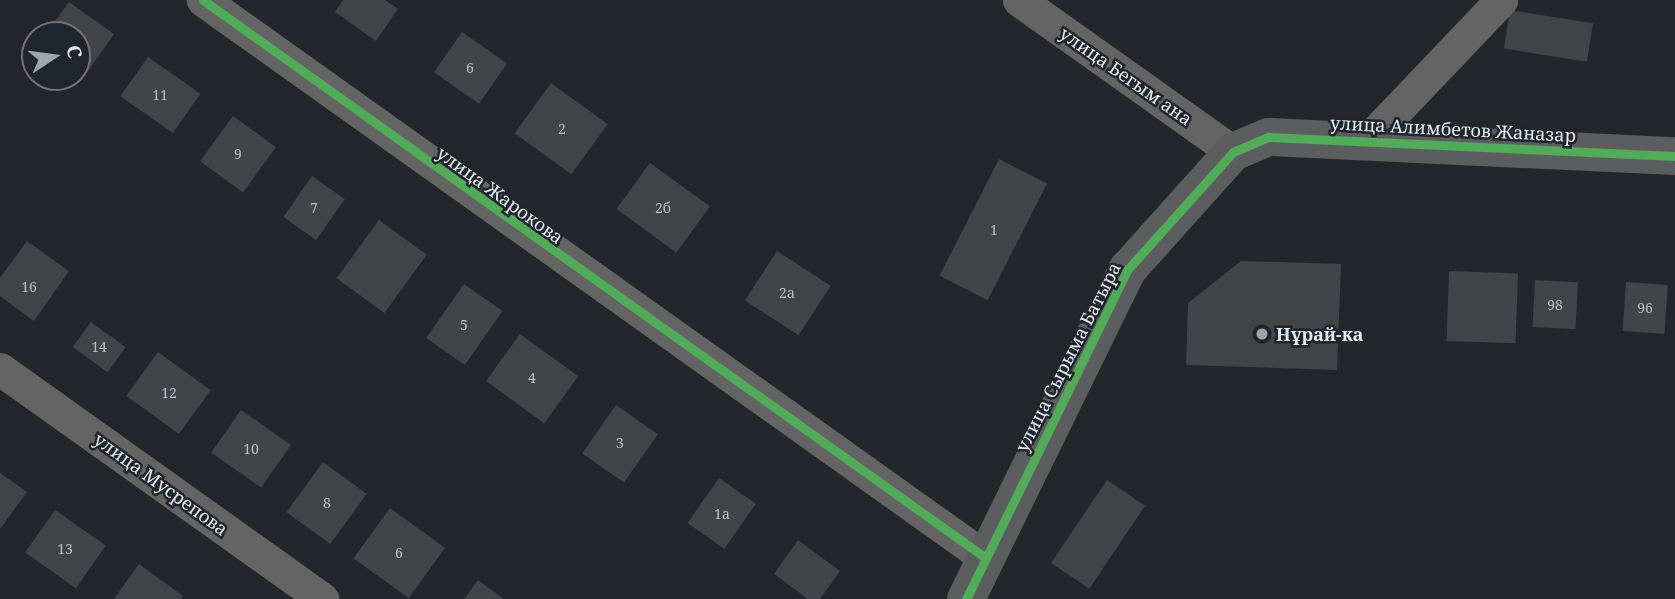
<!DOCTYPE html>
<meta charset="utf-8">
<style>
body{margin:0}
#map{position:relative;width:1675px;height:599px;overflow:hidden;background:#24262b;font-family:"Noto Serif",serif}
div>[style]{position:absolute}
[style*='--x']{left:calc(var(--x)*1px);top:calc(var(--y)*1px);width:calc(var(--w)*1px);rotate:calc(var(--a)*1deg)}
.building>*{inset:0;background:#424448;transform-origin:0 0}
.street>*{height:33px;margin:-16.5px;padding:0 16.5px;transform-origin:16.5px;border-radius:16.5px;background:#646464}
.secondary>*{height:38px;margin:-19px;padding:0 19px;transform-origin:19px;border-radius:19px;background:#5c5d5e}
.cycleway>*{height:9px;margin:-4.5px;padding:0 4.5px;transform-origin:4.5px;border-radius:4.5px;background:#51ab58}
.dots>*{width:19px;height:19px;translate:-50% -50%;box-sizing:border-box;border:4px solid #21252e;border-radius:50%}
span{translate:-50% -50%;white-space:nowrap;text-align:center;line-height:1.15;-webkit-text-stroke:5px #21252e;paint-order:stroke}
.number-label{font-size:14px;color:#bcbfc4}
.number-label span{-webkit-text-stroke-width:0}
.street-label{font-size:18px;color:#e5e8ee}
.poi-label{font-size:18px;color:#e5e8ee;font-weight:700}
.left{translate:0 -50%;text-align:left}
.north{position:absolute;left:21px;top:21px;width:70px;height:70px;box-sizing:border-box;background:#21252e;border:2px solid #6f737b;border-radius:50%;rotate:77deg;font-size:19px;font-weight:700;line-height:28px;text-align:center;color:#e5e8ee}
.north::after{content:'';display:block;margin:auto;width:24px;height:32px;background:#a1a4aa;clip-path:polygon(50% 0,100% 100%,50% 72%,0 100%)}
</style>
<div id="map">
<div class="building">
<i style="clip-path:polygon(343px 0,385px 0,398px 9px,376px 41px,335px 12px)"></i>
<i style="clip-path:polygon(69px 2px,114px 34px,86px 74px,77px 68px,77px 35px,45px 35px)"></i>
<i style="left:1510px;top:10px;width:84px;height:39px;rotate:9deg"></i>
<i style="left:462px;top:32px;width:55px;height:49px;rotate:35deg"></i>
<i style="left:148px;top:57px;width:64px;height:48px;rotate:35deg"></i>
<i style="left:551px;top:83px;width:70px;height:62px;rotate:36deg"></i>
<i style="left:233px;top:116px;width:53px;height:56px;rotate:36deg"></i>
<i style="left:999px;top:159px;width:54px;height:131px;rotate:27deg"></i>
<i style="left:650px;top:163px;width:74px;height:57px;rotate:36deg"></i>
<i style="left:312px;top:176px;width:40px;height:50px;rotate:35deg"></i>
<i style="left:379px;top:220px;width:59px;height:72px;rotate:36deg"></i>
<i style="clip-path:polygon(27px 241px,69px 271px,34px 321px,0 296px,0 278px)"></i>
<i style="left:777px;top:251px;width:64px;height:59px;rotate:33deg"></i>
<i style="clip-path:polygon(1241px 261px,1341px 264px,1337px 370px,1186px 365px,1188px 303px)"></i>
<i style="left:1449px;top:271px;width:69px;height:70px;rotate:2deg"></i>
<i style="left:1535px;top:280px;width:43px;height:47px;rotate:3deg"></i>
<i style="left:1626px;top:282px;width:42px;height:49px;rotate:4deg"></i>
<i style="left:464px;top:284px;width:47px;height:66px;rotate:35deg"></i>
<i style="left:91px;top:322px;width:43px;height:31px;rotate:36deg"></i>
<i style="left:520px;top:334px;width:72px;height:58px;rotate:36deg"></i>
<i style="left:158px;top:352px;width:65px;height:54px;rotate:36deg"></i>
<i style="left:616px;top:405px;width:51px;height:59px;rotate:35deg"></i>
<i style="left:241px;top:410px;width:61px;height:52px;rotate:35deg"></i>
<i style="left:323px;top:462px;width:54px;height:62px;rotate:36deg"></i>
<i style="clip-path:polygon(0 473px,27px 492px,0 529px)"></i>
<i style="left:719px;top:478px;width:45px;height:55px;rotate:35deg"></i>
<i style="left:1107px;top:480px;width:46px;height:100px;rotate:34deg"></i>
<i style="left:390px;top:508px;width:68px;height:62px;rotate:36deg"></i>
<i style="left:55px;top:510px;width:62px;height:52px;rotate:35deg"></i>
<i style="clip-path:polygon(798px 540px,840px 571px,820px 599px,808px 599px,774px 574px)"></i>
<i style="clip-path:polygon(139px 564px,183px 596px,181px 599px,114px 599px)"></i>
<i style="clip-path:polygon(478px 580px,504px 599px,464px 599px)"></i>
</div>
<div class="street">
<i style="--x:203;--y:0;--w:961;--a:35.48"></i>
<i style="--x:1019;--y:0;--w:262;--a:35.4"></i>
<i style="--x:1366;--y:142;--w:196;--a:-46.4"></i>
<i style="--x:0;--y:369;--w:396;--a:35.5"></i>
</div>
<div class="secondary">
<i style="--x:966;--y:599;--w:368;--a:-63.9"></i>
<i style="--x:1128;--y:269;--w:157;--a:-48.1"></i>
<i style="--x:1233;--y:152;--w:39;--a:-23"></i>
<i style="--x:1269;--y:137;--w:406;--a:2.7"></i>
</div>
<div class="cycleway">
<i style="--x:203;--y:0;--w:961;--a:35.48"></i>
<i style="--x:966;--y:599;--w:368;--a:-63.9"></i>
<i style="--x:1128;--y:269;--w:157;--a:-48.1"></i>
<i style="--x:1233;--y:152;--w:39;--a:-23"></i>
<i style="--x:1269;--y:137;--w:406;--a:2.7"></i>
</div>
<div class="dots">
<i style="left:1262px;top:334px;background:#a1a4aa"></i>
</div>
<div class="number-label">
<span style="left:470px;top:68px">6</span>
<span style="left:160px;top:95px">11</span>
<span style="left:562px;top:129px">2</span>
<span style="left:238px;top:154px">9</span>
<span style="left:314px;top:208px">7</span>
<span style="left:663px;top:208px">2б</span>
<span style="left:994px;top:230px">1</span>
<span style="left:29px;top:287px">16</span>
<span style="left:787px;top:293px">2а</span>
<span style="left:1555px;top:305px">98</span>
<span style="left:1645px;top:308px">96</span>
<span style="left:464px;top:325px">5</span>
<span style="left:99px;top:347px">14</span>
<span style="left:532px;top:378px">4</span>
<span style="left:169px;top:393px">12</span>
<span style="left:620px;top:443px">3</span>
<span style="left:251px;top:449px">10</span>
<span style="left:327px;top:503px">8</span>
<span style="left:722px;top:514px">1а</span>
<span style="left:65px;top:549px">13</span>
<span style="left:399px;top:553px">6</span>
</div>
<div class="street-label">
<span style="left:1126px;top:76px;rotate:35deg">улица Бегым ана</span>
<span style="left:1453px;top:129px;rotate:3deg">улица Алимбетов Жаназар</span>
<span style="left:500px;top:195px;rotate:36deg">улица Жарокова</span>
<span style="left:1068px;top:357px;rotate:-63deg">улица Сырыма Батыра</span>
<span style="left:161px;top:484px;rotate:36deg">улица Мусрепова</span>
</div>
<div class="poi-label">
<span class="left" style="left:1276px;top:334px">Нұрай-ка</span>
</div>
<div class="north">С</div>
</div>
